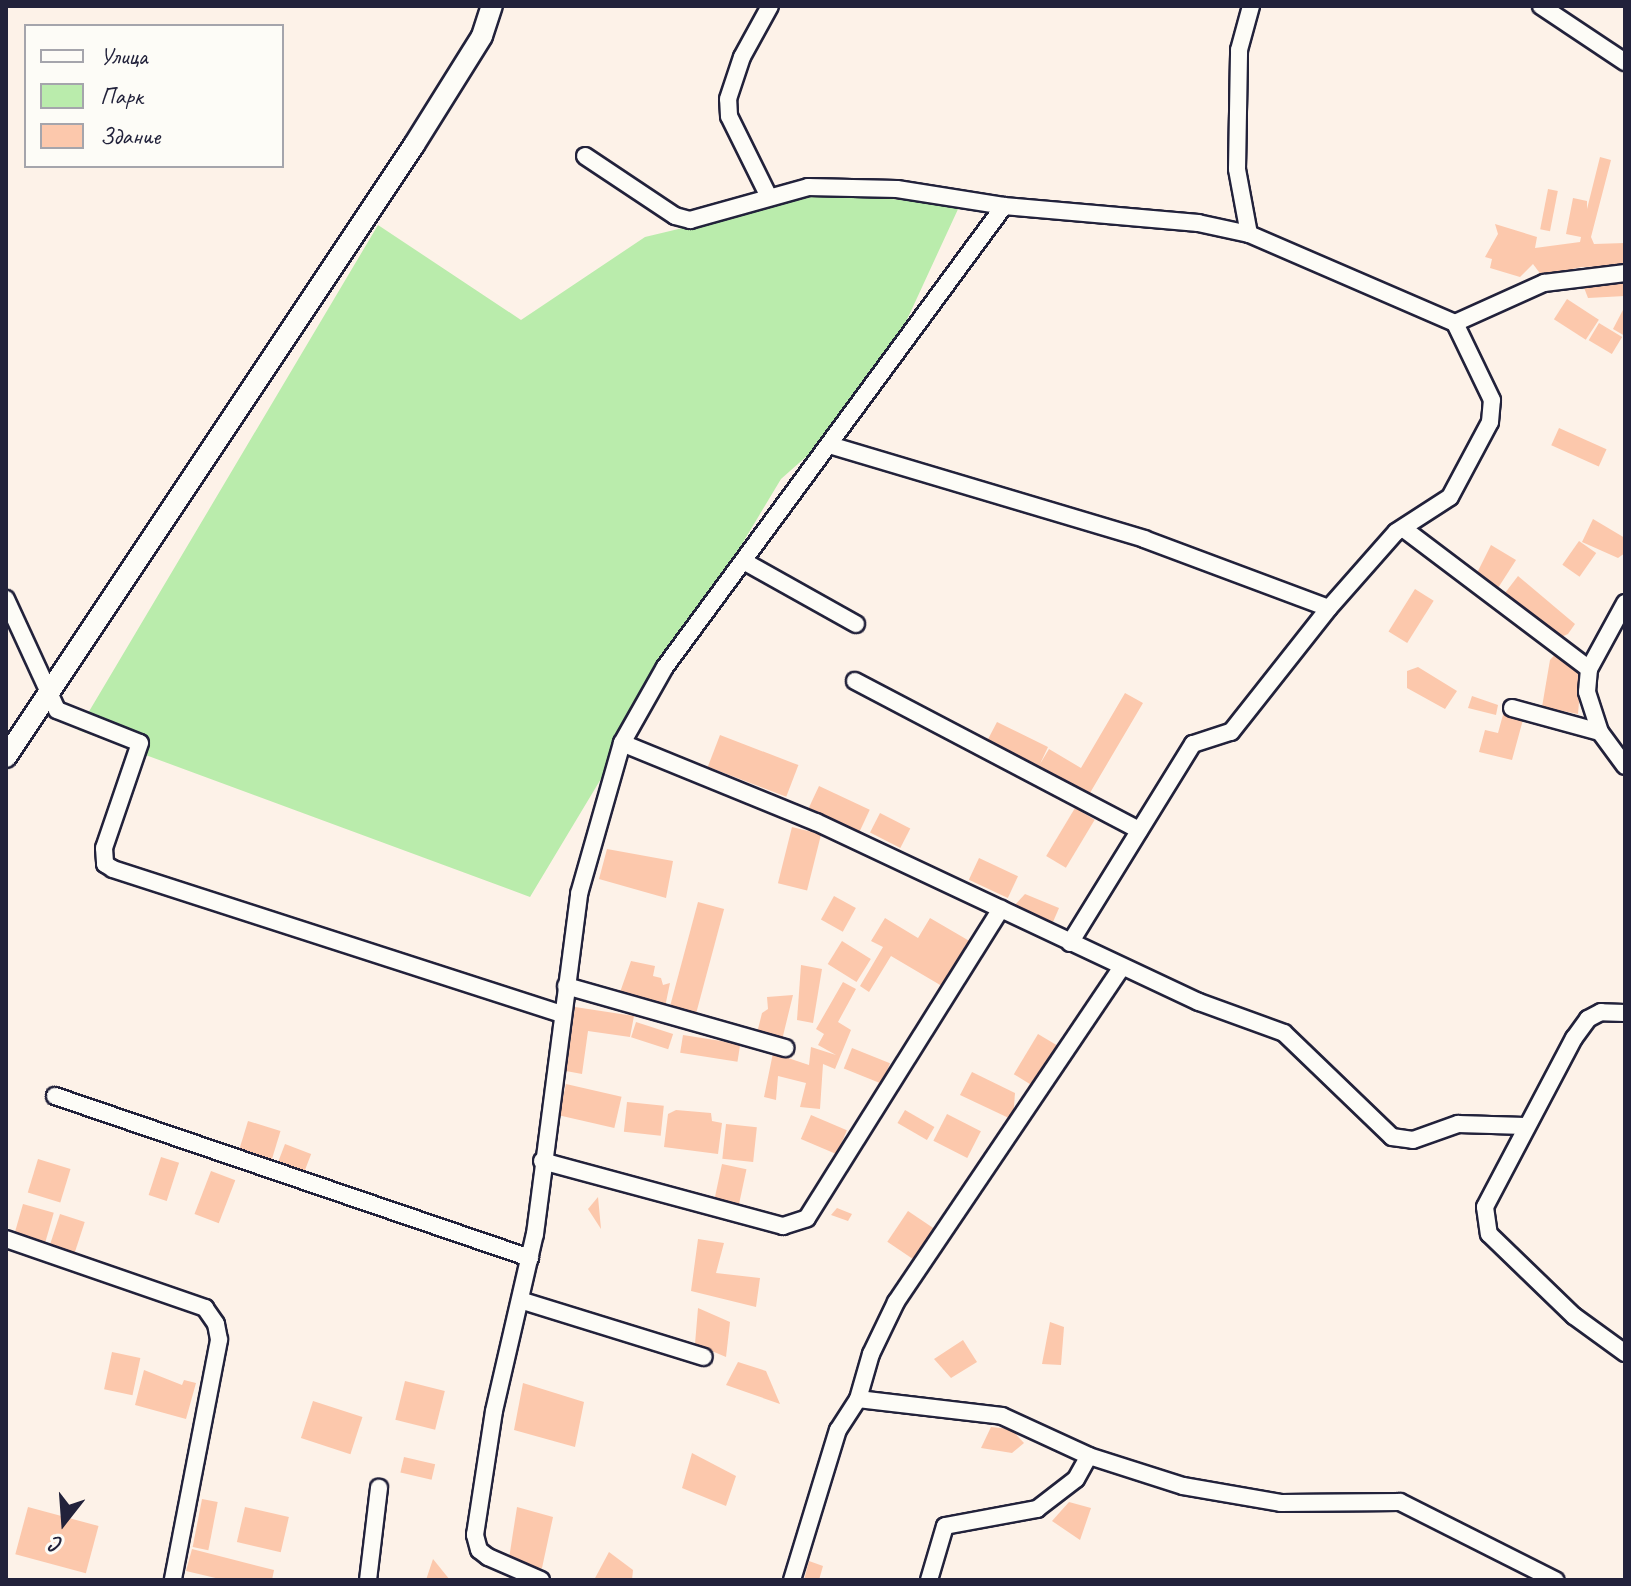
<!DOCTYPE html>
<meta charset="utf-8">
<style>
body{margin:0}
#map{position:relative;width:1631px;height:1586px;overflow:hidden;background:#fdf2e8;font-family:Caveat,sans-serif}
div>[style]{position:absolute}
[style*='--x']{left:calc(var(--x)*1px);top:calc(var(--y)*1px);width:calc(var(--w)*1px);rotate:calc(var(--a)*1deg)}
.green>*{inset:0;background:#baecac}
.building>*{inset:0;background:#fcc8ac;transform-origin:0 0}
.roads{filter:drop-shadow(2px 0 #22223b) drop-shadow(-2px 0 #22223b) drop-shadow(0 2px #22223b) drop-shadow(0 -2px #22223b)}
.minor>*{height:16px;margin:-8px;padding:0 8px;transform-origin:8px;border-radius:8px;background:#fdfcf7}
.tertiary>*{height:20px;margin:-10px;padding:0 10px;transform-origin:10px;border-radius:10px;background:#fdfcf7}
span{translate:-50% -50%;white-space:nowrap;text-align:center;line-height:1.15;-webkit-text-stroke:6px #fdfcf7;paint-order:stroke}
.frame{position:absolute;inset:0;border:8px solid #22223b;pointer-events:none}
.legend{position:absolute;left:24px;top:24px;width:260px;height:144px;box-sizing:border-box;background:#fdfcf7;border:2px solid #a5a5ac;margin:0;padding:10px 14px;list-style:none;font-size:24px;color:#22223b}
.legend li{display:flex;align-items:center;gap:16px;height:40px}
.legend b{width:40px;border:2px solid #a5a5ac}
.north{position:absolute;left:24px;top:1482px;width:80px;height:80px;-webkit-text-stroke:6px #fdfcf7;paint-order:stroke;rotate:197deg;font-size:22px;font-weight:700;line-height:32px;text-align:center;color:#22223b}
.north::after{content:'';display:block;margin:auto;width:28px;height:36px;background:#22223b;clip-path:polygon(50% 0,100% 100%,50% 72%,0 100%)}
</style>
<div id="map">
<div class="green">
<i style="clip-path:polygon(833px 192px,959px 207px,893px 350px,835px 431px,781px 479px,530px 897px,78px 730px,378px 225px,521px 320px,645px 237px)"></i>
</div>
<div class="building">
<i style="clip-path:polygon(1600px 157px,1611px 160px,1591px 237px,1594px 244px,1625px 243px,1625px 266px,1581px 267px,1542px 276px,1533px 264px,1520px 277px,1490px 268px,1492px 259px,1485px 257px,1498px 234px,1495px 224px,1537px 237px,1535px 248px,1580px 242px,1581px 237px,1566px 234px,1573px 198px,1587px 201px,1587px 209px)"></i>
<i style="left:1548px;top:189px;width:10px;height:41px;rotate:11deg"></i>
<i style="clip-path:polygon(1625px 282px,1625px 296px,1588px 298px,1583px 285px)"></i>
<i style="left:1567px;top:299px;width:38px;height:24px;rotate:33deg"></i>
<i style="clip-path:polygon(1625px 306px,1625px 336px,1613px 329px)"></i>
<i style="left:1599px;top:323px;width:27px;height:20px;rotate:31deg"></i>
<i style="left:1559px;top:428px;width:52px;height:19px;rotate:24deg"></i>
<i style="clip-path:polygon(1593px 519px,1625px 538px,1625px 553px,1618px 558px,1582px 542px)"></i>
<i style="left:1579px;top:541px;width:21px;height:29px;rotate:35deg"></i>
<i style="clip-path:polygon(1491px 545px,1516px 560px,1498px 588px,1477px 573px)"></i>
<i style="clip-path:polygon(1518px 576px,1575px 624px,1568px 634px,1559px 638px,1505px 593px)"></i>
<i style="left:1415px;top:589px;width:22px;height:50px;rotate:32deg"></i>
<i style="clip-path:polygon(1561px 648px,1582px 667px,1578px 714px,1542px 707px,1550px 660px)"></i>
<i style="clip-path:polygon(1418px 667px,1457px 691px,1445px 709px,1407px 688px,1407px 671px)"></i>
<i style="clip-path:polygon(1125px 693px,1143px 703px,1087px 798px,986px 743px,997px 722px,1048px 747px,1040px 764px,1049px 749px,1081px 768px)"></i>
<i style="clip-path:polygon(1472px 696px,1498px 705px,1496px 715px,1468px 708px)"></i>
<i style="clip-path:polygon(1504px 711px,1524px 716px,1512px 760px,1479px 752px,1485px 730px,1498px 733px)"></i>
<i style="left:720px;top:735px;width:84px;height:34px;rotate:21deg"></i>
<i style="left:819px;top:786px;width:56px;height:24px;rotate:25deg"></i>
<i style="left:1075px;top:808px;width:23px;height:56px;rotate:31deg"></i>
<i style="left:880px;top:813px;width:34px;height:22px;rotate:27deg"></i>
<i style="left:792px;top:827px;width:30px;height:58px;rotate:14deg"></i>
<i style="clip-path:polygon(607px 849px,673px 861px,666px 898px,599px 879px)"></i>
<i style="left:979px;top:858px;width:43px;height:24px;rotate:25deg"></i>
<i style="clip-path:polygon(1025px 894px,1059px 908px,1053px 922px,1014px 906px)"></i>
<i style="left:834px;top:896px;width:25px;height:27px;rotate:29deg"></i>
<i style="left:698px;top:902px;width:27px;height:114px;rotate:15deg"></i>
<i style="clip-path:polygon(885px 918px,918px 938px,930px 918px,978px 946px,952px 992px,891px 956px,869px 992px,860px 986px,883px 947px,871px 941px)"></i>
<i style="left:842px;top:941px;width:34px;height:27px;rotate:32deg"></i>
<i style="clip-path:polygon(631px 961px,655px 966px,653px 976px,661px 978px,663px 985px,670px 983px,665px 1007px,618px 998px)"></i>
<i style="clip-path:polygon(801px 965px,822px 969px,813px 1023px,797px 1020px)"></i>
<i style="clip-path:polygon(843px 982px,856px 989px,838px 1022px,851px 1030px,835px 1069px,823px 1064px,820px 1109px,800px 1107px,806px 1083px,778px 1076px,776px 1100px,764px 1097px,773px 1053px,809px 1065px,811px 1047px,836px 1055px,818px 1045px,824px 1034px,816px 1029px)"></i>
<i style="clip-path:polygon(793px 995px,782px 1040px,757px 1033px,762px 1013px,768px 1009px,767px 997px)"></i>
<i style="clip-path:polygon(575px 1007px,634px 1016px,630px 1037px,588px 1031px,582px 1074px,566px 1071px)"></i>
<i style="left:636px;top:1022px;width:39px;height:16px;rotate:18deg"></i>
<i style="left:1038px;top:1034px;width:23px;height:47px;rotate:31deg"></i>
<i style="left:683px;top:1035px;width:58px;height:18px;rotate:9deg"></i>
<i style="left:852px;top:1048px;width:41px;height:22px;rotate:22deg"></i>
<i style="clip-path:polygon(972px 1072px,1015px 1093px,1013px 1120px,960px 1095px)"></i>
<i style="left:566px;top:1084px;width:57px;height:32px;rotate:13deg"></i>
<i style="left:627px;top:1102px;width:37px;height:30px;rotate:6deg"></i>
<i style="clip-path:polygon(676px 1110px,711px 1113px,712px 1121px,722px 1123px,718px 1154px,664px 1147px,668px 1114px)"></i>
<i style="left:905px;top:1110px;width:34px;height:15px;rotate:30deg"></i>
<i style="left:947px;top:1114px;width:38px;height:30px;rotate:27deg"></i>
<i style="left:811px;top:1115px;width:39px;height:26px;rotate:23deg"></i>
<i style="left:248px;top:1121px;width:34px;height:34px;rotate:17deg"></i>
<i style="left:726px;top:1124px;width:31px;height:35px;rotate:6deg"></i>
<i style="left:285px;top:1144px;width:28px;height:23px;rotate:21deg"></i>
<i style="left:161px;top:1157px;width:19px;height:40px;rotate:18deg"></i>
<i style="left:38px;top:1159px;width:34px;height:35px;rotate:17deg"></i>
<i style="left:722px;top:1164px;width:25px;height:41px;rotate:12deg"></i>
<i style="left:211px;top:1171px;width:26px;height:46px;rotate:21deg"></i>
<i style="clip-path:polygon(598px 1197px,601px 1229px,588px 1209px)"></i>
<i style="left:23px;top:1204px;width:32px;height:34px;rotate:16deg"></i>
<i style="clip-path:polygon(837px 1208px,852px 1214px,848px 1221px,831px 1215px)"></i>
<i style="left:908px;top:1211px;width:34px;height:37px;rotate:34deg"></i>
<i style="left:60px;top:1214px;width:26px;height:34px;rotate:18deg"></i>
<i style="clip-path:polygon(698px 1239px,724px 1243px,716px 1273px,760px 1278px,756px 1307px,691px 1291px)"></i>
<i style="clip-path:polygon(698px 1308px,730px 1322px,726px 1357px,695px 1344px)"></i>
<i style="clip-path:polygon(1050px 1322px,1064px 1327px,1061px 1365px,1042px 1364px)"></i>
<i style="clip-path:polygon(963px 1340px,977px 1362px,951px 1378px,934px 1359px)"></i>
<i style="left:112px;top:1352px;width:29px;height:38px;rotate:12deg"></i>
<i style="clip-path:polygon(738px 1362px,766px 1371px,780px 1404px,726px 1385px)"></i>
<i style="clip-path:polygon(144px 1370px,182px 1385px,184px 1380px,196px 1383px,186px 1419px,135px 1405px)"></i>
<i style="left:405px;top:1381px;width:41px;height:40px;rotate:14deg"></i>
<i style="clip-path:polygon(523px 1383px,584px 1402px,575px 1447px,514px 1430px)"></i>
<i style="left:313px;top:1401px;width:52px;height:39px;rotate:18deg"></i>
<i style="clip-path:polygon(991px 1427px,1011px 1429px,1024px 1443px,1012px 1453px,981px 1448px)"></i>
<i style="clip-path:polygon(692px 1453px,736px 1476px,726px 1506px,682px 1488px)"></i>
<i style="left:404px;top:1457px;width:32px;height:16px;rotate:13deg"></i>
<i style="left:202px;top:1499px;width:16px;height:49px;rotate:11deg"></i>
<i style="clip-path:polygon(1069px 1502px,1091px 1508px,1080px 1540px,1052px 1521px)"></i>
<i style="left:28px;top:1507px;width:73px;height:49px;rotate:15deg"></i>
<i style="left:245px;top:1507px;width:45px;height:36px;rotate:13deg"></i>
<i style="clip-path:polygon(517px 1507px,553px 1517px,542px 1568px,508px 1565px)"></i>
<i style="clip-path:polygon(192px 1549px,274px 1570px,272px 1580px,224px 1580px,186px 1571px)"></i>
<i style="clip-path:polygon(609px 1552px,633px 1570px,632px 1580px,594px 1580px)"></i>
<i style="clip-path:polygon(433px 1559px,450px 1580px,426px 1580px)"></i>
<i style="clip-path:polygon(809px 1561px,823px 1566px,819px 1580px,804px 1580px)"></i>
</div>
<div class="roads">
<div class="minor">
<i style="--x:1541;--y:6;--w:101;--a:33.7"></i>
<i style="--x:585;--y:156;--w:108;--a:33.7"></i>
<i style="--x:675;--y:216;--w:16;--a:15"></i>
<i style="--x:690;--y:220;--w:123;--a:-15.6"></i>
<i style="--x:808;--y:187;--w:89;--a:1.3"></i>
<i style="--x:897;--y:189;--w:108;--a:9"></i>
<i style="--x:1004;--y:206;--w:195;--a:5"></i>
<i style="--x:1198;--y:223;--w:52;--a:12.2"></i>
<i style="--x:1249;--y:234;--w:224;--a:23.4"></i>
<i style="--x:1455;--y:323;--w:98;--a:-24.2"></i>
<i style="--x:1544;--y:283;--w:82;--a:-7"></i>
<i style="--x:768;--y:195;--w:88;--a:-116.3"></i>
<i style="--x:729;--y:116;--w:17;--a:-93"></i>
<i style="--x:728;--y:99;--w:44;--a:-71.6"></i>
<i style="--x:742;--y:57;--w:58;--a:-61.2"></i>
<i style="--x:1249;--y:234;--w:66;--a:-100.5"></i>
<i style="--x:1237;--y:169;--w:119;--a:-89"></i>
<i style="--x:1239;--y:50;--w:46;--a:-74.7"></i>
<i style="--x:833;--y:446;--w:325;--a:16.6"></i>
<i style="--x:1144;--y:539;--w:197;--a:20.5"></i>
<i style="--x:1329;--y:608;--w:101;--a:-48.6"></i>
<i style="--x:1396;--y:532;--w:64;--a:-32.9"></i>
<i style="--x:1450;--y:497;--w:85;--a:-61.9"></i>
<i style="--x:1490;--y:422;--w:22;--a:-85"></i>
<i style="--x:1492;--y:400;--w:85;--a:-115.7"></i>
<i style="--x:1404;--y:529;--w:232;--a:37.1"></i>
<i style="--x:745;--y:562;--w:127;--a:29.2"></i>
<i style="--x:6;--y:599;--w:122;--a:65.3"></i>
<i style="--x:57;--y:710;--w:89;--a:21.7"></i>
<i style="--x:140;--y:743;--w:111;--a:108.9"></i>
<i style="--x:104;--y:848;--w:16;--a:86"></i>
<i style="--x:105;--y:864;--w:9;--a:32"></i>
<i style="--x:113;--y:869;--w:472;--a:17.9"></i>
<i style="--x:1625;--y:603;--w:75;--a:118.6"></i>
<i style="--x:1589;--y:669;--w:23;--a:95"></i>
<i style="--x:1587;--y:692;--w:42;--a:72"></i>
<i style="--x:1600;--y:732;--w:42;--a:53.7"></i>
<i style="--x:855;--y:681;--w:321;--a:27.7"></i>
<i style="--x:1512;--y:708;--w:91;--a:15.3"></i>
<i style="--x:622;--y:743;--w:209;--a:22.2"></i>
<i style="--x:816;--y:822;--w:423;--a:25.2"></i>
<i style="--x:1199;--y:1002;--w:90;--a:20"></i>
<i style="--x:1284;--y:1033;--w:150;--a:43.9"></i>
<i style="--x:1392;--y:1137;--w:21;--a:8"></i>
<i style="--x:1413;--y:1140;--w:48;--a:-19.6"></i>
<i style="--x:1458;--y:1124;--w:67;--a:1.7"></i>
<i style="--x:1070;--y:943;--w:234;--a:-58.3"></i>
<i style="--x:1193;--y:744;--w:40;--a:-18"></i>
<i style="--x:1231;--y:732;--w:158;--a:-51.7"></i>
<i style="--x:566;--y:986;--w:228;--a:15.8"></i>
<i style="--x:1625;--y:1013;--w:24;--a:-178"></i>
<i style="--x:1601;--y:1012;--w:15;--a:152"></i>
<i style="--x:1588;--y:1019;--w:24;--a:126"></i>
<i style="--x:1574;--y:1038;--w:191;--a:117.8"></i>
<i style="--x:1485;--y:1207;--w:27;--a:82"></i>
<i style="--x:1489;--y:1234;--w:118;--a:44"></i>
<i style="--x:1574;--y:1316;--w:63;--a:36"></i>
<i style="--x:55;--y:1096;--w:502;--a:18.83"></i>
<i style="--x:542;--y:1161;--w:250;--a:15.1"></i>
<i style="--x:783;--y:1226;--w:25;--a:-18"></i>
<i style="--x:807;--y:1218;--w:365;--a:-57.9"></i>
<i style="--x:6;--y:1239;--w:211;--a:19.1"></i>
<i style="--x:205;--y:1308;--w:19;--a:55"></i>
<i style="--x:216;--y:1324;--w:16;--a:79"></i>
<i style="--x:219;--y:1340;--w:244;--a:100.9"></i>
<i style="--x:523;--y:1301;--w:189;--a:17.2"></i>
<i style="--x:858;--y:1399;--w:145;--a:6.7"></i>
<i style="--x:1002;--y:1416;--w:96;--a:24.7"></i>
<i style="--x:1089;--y:1456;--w:99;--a:17.7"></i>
<i style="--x:1183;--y:1486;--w:99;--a:9.8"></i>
<i style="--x:1281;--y:1503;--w:119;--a:-0.5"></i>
<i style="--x:1400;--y:1502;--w:174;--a:26.7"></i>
<i style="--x:368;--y:1580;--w:93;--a:-83.2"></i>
<i style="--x:541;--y:1580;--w:58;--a:-156.5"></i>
<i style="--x:488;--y:1557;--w:11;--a:-142"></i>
<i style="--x:479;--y:1550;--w:16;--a:-105"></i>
<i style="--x:475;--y:1535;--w:125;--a:-81.3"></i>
<i style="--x:494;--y:1411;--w:182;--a:-77"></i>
<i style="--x:535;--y:1234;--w:343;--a:-82.6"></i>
<i style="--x:579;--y:894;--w:157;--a:-74.1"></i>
<i style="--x:622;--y:743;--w:87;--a:-60.5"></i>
<i style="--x:665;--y:667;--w:572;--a:-53.67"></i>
<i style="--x:792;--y:1580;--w:157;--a:-73"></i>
<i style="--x:838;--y:1430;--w:37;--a:-57"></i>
<i style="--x:858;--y:1399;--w:47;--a:-73.9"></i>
<i style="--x:871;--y:1354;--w:58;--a:-64.3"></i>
<i style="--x:896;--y:1302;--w:403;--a:-56"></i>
<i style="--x:929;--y:1580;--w:56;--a:-73.5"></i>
<i style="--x:945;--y:1526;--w:94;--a:-10.5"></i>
<i style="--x:1037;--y:1509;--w:49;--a:-37.6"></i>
<i style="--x:1076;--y:1479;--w:26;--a:-61"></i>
</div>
<div class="tertiary">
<i style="--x:6;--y:757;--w:736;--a:-56.31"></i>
<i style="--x:414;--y:145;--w:128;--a:-58"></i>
<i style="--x:482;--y:36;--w:32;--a:-72"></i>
</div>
</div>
<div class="frame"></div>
<ul class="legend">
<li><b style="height:10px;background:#fdfcf7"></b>Улица</li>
<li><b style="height:22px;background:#baecac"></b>Парк</li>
<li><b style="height:22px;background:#fcc8ac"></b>Здание</li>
</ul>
<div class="north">С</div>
</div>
